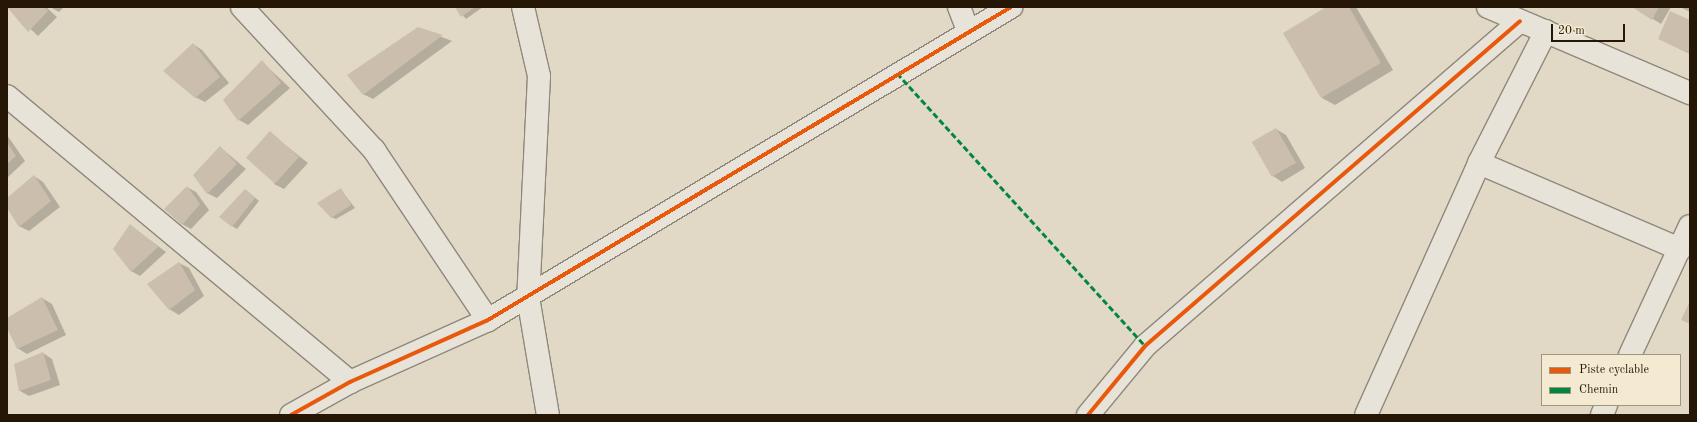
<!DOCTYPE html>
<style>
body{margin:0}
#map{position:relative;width:1697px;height:422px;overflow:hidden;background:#e1d9c5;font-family:"Old Standard TT",serif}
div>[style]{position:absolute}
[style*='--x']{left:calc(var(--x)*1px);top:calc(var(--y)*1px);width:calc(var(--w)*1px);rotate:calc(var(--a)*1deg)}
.shadow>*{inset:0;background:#0003}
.building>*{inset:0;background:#cbbead;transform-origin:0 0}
.roads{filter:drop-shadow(1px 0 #8f887b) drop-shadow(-1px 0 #8f887b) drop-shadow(0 1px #8f887b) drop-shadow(0 -1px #8f887b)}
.minor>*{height:22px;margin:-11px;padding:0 11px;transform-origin:11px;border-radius:11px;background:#e8e3d9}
.tertiary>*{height:22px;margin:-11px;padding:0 11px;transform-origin:11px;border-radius:11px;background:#e8e3d9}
.quiet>*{height:3px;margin-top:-1.5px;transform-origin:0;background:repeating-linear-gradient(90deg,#00873e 0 6px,transparent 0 9px)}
.cycleway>*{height:4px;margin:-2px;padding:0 2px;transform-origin:2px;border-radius:2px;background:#e8590c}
span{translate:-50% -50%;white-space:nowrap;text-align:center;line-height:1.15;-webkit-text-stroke:3.5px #f4ead1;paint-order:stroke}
.frame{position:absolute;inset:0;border:8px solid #261605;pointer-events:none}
.legend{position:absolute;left:1541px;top:354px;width:140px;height:52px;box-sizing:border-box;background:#f4ead1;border:1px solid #a2957f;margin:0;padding:5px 7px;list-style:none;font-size:12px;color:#261605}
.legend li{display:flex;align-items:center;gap:8px;height:20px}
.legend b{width:20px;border:1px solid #a2957f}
.scale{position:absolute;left:1551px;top:24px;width:74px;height:18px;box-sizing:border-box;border:2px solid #261605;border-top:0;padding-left:5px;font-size:12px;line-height:14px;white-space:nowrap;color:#261605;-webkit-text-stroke:3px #f4ead1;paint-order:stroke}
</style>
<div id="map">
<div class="shadow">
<i style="clip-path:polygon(7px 7px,46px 7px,57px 17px,38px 36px)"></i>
<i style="clip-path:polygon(50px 7px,64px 7px,59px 12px)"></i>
<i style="clip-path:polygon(456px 7px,483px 7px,466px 19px)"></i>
<i style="clip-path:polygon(1328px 7px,1356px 7px,1393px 70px,1335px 105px,1322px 98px)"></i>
<i style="clip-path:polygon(1634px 7px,1671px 7px,1661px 24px)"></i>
<i style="clip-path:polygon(1678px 7px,1690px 7px,1690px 12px,1680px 7px)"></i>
<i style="clip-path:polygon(1690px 21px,1690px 54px,1659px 39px)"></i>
<i style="clip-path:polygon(419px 28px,452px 41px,373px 99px,363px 94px)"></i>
<i style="clip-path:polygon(193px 44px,202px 50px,229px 83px,205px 102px,195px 97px)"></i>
<i style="clip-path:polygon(262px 62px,290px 88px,248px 125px,239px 120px)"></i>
<i style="clip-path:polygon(1276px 129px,1286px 135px,1305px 168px,1282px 182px,1273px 176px)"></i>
<i style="clip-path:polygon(270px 133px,308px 163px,284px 189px,274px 184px)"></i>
<i style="clip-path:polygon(7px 135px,25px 161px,7px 178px)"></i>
<i style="clip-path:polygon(220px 147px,246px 169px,217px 198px,207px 193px)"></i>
<i style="clip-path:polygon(34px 176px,43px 182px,60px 207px,29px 231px,19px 226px,7px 206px,7px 199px)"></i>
<i style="clip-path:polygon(187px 187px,196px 192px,209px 210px,191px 229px,182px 224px)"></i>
<i style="clip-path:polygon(246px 190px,259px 201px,237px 229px,232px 226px)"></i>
<i style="clip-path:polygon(341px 190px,355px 208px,336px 219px,331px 217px)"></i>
<i style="clip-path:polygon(130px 225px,166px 252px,140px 276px,131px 271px)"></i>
<i style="clip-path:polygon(179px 263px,189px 268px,204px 296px,179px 315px,169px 309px,149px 284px)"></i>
<i style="clip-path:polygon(42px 298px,52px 304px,66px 335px,27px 354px,17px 348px,7px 319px)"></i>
<i style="clip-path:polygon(43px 353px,52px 359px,60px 385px,29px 396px,20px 391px)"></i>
</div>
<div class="building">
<i style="clip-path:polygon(7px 7px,44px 7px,48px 11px,28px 32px)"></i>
<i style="clip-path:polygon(455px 7px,475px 7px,461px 17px)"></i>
<i style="clip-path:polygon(1326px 7px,1349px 7px,1381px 63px,1321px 98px,1283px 33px)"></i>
<i style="clip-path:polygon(1632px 7px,1659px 7px,1652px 20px)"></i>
<i style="clip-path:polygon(1670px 11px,1690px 20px,1690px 53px,1658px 39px)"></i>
<i style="clip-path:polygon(418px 27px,443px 35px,363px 95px,347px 75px)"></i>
<i style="clip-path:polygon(193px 43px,220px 77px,195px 98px,163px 71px)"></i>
<i style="clip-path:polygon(262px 60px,281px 83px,238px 121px,223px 100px)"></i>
<i style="left:1276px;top:128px;width:40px;height:28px;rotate:60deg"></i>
<i style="left:270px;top:131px;width:39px;height:36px;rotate:42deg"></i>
<i style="clip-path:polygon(7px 142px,16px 156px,7px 164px)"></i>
<i style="clip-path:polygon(220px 146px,237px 164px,207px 194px,193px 175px)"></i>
<i style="clip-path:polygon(34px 175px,51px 201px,19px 227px,7px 208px,7px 198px)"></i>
<i style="clip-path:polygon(187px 186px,200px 204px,182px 225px,164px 209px)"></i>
<i style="clip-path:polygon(341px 188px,351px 205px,331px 218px,317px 203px)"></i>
<i style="clip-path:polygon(245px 189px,255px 198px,232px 227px,219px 217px)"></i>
<i style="clip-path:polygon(130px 224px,158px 247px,131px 272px,113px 249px)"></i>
<i style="clip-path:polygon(179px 262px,195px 290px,169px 310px,147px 284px)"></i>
<i style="clip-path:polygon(42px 297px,58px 330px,17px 349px,7px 328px,7px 318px)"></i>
<i style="clip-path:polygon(1690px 301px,1690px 324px,1681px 320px)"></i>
<i style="clip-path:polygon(43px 352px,51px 380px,19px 391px,14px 364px)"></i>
</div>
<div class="roads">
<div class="minor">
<i style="--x:242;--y:7;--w:195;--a:47.3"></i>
<i style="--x:374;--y:150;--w:205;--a:56.2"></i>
<i style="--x:523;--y:7;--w:71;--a:76.9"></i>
<i style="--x:539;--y:76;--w:221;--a:92.8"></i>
<i style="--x:528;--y:297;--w:120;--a:80.4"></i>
<i style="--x:959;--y:7;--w:25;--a:69"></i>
<i style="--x:1488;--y:7;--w:220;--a:23.1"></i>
<i style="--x:7;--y:96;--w:447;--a:39.8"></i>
<i style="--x:1479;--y:163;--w:219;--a:23.2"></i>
<i style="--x:1630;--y:355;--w:142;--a:-65.1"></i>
<i style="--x:1088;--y:415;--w:89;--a:-50.4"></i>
<i style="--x:1145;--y:346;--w:496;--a:-40.9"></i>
<i style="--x:1366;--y:415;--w:276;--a:-65.8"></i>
<i style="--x:1479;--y:163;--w:148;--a:-63.1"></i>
<i style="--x:1602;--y:415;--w:11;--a:-68"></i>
</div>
<div class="tertiary">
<i style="--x:291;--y:415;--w:68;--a:-29.2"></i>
<i style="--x:350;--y:382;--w:151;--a:-24.2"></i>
<i style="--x:488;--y:320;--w:610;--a:-30.9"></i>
</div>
</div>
<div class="quiet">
<i style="--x:897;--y:73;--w:369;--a:47.7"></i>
</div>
<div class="cycleway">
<i style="--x:291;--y:415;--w:68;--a:-29.2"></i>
<i style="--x:350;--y:382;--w:151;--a:-24.2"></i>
<i style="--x:488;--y:320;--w:610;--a:-30.9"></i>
<i style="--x:1088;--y:415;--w:89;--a:-50.4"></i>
<i style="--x:1145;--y:346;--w:496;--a:-40.9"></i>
</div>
<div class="frame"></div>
<ul class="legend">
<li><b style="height:5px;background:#e8590c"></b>Piste cyclable</li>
<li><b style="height:5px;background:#00873e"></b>Chemin</li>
</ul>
<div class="scale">20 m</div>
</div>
